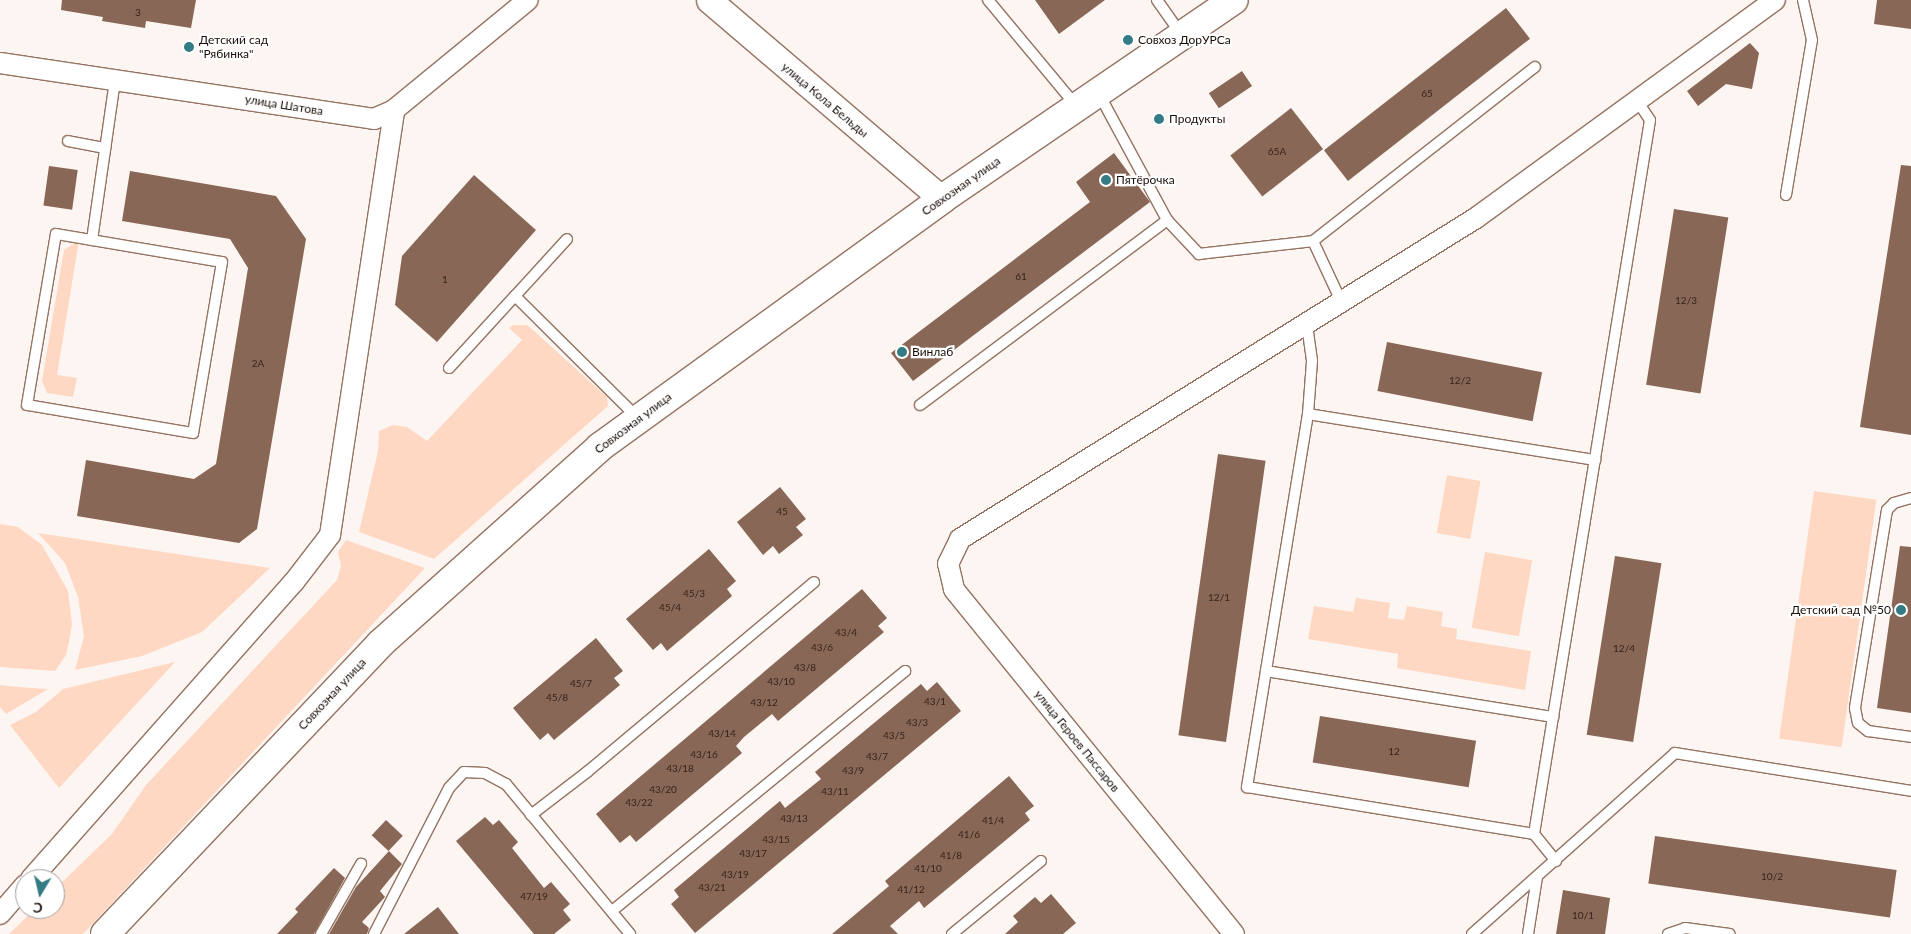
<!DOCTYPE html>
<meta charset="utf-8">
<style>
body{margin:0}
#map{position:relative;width:1911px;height:934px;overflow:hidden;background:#fdf5f1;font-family:Lato,sans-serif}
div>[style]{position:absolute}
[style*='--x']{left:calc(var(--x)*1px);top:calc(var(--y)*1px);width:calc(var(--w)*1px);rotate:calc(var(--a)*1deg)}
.green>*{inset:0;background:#ffd8c3;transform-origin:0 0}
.building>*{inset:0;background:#886756;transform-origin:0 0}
.roads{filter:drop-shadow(1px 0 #947362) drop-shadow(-1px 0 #947362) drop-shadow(0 1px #947362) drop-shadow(0 -1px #947362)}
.service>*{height:10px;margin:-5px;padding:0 5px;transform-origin:5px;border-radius:5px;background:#fff}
.minor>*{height:20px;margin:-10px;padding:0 10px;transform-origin:10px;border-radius:10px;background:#fff}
.tertiary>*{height:25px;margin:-12.5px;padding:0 12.5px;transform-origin:12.5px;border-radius:12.5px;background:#fff}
.secondary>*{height:28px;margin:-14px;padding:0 14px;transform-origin:14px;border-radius:14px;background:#fff}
.dots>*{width:14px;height:14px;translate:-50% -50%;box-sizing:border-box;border:2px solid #fff;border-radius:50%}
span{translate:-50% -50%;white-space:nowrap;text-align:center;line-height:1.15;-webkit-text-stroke:4.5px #fff;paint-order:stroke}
.number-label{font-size:10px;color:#36241b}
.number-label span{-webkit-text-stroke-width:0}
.poi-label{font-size:12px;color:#1a0e07}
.left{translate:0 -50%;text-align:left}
.right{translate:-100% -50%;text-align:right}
.street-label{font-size:12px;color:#1a0e07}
.north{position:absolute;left:15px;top:869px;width:50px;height:50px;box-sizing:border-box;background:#fff;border:1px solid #a39f9c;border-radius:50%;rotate:189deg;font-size:14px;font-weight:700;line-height:20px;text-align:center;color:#1a0e07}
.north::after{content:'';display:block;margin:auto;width:18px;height:22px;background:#347c84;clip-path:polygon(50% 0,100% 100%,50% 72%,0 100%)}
</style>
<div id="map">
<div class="green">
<i style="clip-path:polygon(79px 240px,57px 375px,77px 378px,73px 397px,47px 393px,42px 381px,64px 250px)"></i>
<i style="clip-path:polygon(513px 325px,527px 325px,533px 330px,607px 397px,608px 406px,434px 559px,359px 532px,378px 451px,379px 431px,393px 425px,407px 427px,427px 441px,522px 340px,509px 328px)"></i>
<i style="left:1447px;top:475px;width:34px;height:59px;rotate:10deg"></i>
<i style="left:1814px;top:491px;width:63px;height:250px;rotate:8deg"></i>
<i style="clip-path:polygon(0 524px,18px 527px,42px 545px,68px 591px,72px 624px,69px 642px,66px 655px,55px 671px,0 667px)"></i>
<i style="clip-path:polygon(38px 533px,270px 568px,202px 632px,142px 656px,75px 670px,84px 636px,78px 597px,65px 563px)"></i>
<i style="clip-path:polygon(346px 540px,425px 568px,83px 934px,9px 934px,35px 909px,55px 909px,55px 889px,112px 834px,146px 785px,337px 580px,341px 566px,338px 552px)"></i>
<i style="left:1485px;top:552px;width:48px;height:77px;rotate:10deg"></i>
<i style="clip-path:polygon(1356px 598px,1390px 603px,1388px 618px,1404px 620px,1407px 606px,1443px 612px,1441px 626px,1457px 629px,1456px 639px,1531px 651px,1525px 690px,1397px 668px,1398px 654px,1308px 639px,1314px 606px,1353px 612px)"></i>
<i style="clip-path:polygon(175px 662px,59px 788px,10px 725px,36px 712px,63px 689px)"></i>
<i style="clip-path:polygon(0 685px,18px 687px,48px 689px,6px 714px,0 707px)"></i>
</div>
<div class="building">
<i style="clip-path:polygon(62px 0,196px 0,191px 28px,146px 21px,145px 28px,102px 21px,103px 17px,61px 10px)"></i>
<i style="clip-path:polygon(1035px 0,1105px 0,1059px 34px)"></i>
<i style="clip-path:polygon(1877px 0,1911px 0,1911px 29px,1874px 24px)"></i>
<i style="left:1506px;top:8px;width:39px;height:231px;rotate:52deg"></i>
<i style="clip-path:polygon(1750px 43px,1759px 53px,1752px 89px,1726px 84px,1698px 106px,1687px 91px)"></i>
<i style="left:1242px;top:71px;width:18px;height:40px;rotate:56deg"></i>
<i style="left:1291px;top:108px;width:52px;height:77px;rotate:52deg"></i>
<i style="clip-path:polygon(1114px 153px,1150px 202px,913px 381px,891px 353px,1090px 202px,1076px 182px)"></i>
<i style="clip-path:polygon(1901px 165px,1911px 166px,1911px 435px,1860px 427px)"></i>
<i style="left:49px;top:166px;width:29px;height:40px;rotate:8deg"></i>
<i style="clip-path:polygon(130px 171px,276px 196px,306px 239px,257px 529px,239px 543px,77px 516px,86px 460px,194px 479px,216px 464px,248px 268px,230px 239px,122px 221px)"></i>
<i style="clip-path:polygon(474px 175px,536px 230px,437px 342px,395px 305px,402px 256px)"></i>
<i style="left:1674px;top:209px;width:55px;height:178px;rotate:9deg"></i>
<i style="left:1387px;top:342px;width:158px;height:50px;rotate:11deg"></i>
<i style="left:1218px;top:454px;width:48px;height:284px;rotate:8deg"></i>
<i style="clip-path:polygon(780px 487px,806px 519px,796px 527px,803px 535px,779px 554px,773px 546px,763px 555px,737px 522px)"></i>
<i style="clip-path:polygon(1900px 546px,1911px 547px,1911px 713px,1877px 708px)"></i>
<i style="clip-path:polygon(709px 549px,736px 581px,727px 589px,732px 596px,667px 651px,661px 643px,653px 650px,626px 619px)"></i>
<i style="left:1615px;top:556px;width:47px;height:181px;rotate:9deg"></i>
<i style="clip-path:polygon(862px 589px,887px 618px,878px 626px,884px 632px,778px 721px,772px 714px,744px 737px,736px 746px,742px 753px,636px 842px,630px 835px,620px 843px,596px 814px)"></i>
<i style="clip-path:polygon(596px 638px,623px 671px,614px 678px,620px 685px,554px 740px,548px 733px,540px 740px,513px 708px)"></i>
<i style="clip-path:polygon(937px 682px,961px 711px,695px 933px,671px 904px,679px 897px,674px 890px,780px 801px,785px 808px,821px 779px,815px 772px,921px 684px,927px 691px)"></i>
<i style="left:1320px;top:716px;width:158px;height:47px;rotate:9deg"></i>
<i style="clip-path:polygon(1009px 776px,1034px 806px,1025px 813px,1030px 820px,924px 908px,919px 901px,890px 926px,898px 934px,832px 934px,889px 886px,885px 881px)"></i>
<i style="clip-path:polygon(485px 817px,493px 825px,499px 820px,518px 842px,512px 848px,544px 888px,551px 882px,570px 904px,563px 910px,571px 920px,554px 934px,534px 934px,456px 841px)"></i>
<i style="left:386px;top:820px;width:23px;height:21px;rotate:43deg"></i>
<i style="left:1655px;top:836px;width:244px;height:48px;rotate:8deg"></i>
<i style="clip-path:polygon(389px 851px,402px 864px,380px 891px,385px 897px,362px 922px,369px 928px,367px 934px,329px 934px,356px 887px)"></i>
<i style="clip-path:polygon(334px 868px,345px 878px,314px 934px,277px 934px,298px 912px,295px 909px)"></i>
<i style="clip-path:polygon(1563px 890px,1610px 898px,1605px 934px,1556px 934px)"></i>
<i style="clip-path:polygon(1051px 894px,1076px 923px,1063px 934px,1005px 934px,1018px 922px,1013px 916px,1035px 897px,1041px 903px)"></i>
<i style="clip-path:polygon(438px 907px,459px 934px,404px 934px)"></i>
</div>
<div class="roads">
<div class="service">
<i style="--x:988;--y:0;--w:139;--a:50.2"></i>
<i style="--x:1157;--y:0;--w:42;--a:54.8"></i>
<i style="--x:1099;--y:94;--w:143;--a:61.6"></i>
<i style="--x:1167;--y:220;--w:47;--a:46.7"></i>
<i style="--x:1199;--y:254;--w:115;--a:-6.5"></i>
<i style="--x:1313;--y:241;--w:282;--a:-38.1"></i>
<i style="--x:68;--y:141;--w:38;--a:11"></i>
<i style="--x:1786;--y:195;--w:157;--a:-80.5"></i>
<i style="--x:1812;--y:40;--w:41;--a:-102.7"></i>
<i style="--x:56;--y:234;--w:168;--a:9.6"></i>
<i style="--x:222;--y:262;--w:173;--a:99.6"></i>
<i style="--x:193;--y:433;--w:168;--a:-170.4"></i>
<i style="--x:27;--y:405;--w:173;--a:-80.4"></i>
<i style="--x:92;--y:240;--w:162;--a:-81.8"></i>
<i style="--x:1313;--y:241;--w:66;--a:65"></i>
<i style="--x:515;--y:296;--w:77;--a:-47.6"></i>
<i style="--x:1307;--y:325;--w:36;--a:82"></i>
<i style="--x:1312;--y:361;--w:53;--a:94.3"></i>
<i style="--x:1308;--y:414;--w:260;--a:99.3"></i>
<i style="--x:1266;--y:671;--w:291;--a:9.1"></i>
<i style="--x:449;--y:368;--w:98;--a:-47.5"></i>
<i style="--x:515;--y:296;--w:173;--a:44.8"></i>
<i style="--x:920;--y:405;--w:309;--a:-36.8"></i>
<i style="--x:1308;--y:414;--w:291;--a:9.1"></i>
<i style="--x:1911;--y:498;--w:18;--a:164"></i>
<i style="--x:1894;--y:503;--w:10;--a:135"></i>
<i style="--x:1887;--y:510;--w:201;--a:99.2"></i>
<i style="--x:1855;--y:708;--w:15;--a:79"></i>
<i style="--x:1858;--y:723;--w:13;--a:39"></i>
<i style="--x:1868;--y:731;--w:43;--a:7.9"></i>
<i style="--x:1266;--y:671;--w:118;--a:99.3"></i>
<i style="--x:1247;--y:787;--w:291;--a:9.3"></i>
<i style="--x:1534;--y:834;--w:35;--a:51"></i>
<i style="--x:531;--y:815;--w:71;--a:-37.5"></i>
<i style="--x:587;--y:772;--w:296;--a:-39.9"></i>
<i style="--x:1534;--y:834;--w:723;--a:-80.77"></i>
<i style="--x:1650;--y:120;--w:22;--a:-124"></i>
<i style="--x:612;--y:911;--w:379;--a:-39.3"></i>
<i style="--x:321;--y:934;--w:81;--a:-60.3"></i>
<i style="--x:374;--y:934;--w:164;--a:-62.8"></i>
<i style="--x:449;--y:788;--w:22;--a:-47"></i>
<i style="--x:464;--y:772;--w:21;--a:3"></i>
<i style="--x:485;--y:773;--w:24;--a:28"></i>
<i style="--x:506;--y:784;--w:195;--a:50.4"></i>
<i style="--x:952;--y:934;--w:115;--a:-39.4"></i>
<i style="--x:1472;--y:934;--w:272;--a:-41.7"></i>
<i style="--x:1675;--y:753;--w:239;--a:9.1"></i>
<i style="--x:1528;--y:934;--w:58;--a:-81"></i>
<i style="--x:1668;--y:934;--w:18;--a:-19"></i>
<i style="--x:1685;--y:928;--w:45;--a:7.6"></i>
</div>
<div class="minor">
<i style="--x:0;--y:63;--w:378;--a:8.5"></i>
<i style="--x:374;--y:119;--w:22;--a:-24"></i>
<i style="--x:394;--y:110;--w:173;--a:-39.4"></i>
<i style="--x:31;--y:879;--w:397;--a:-48.5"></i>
<i style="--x:294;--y:582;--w:59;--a:-52.5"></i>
<i style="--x:330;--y:535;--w:430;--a:-81.4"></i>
<i style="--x:0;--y:914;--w:38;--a:-49"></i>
<i style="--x:1234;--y:934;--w:444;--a:-129.1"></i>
<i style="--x:954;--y:589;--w:26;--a:-103"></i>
<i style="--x:948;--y:564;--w:28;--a:-64"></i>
<i style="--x:960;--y:539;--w:608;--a:-31.89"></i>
<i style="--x:1476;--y:218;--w:370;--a:-36.1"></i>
</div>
<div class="tertiary">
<i style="--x:709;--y:0;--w:306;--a:40.5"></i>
</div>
<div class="secondary">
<i style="--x:105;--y:934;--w:401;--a:-46.5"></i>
<i style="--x:381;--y:643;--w:294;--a:-41.8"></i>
<i style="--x:600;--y:447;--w:422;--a:-35.9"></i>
<i style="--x:942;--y:199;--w:353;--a:-34.3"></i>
</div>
</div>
<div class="dots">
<i style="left:1128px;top:40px;background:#347c84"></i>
<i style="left:189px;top:47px;background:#347c84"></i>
<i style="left:1159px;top:119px;background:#347c84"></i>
<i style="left:1106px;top:180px;background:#347c84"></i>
<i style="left:902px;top:352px;background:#347c84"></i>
<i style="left:1901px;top:610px;background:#347c84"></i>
</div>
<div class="number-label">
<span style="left:138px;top:13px">3</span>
<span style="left:1427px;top:94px">65</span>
<span style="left:1277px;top:152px">65А</span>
<span style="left:1021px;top:277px">61</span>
<span style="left:445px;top:280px">1</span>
<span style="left:1686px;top:301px">12/3</span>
<span style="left:258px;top:364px">2А</span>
<span style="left:1460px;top:381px">12/2</span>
<span style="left:782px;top:512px">45</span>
<span style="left:694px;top:594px">45/3</span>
<span style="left:1219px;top:598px">12/1</span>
<span style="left:670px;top:608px">45/4</span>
<span style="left:846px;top:633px">43/4</span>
<span style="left:822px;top:648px">43/6</span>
<span style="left:1624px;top:649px">12/4</span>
<span style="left:805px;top:668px">43/8</span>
<span style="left:781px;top:682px">43/10</span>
<span style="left:581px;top:684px">45/7</span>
<span style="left:557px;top:698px">45/8</span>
<span style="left:935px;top:702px">43/1</span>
<span style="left:764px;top:703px">43/12</span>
<span style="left:917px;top:723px">43/3</span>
<span style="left:722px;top:734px">43/14</span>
<span style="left:894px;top:736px">43/5</span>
<span style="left:1394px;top:752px">12</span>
<span style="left:704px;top:755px">43/16</span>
<span style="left:877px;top:757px">43/7</span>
<span style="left:680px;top:769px">43/18</span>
<span style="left:853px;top:771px">43/9</span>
<span style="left:663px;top:790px">43/20</span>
<span style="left:835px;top:792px">43/11</span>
<span style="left:639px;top:803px">43/22</span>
<span style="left:794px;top:819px">43/13</span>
<span style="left:993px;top:821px">41/4</span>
<span style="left:969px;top:835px">41/6</span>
<span style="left:776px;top:840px">43/15</span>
<span style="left:753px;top:854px">43/17</span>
<span style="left:951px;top:856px">41/8</span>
<span style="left:928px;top:869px">41/10</span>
<span style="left:735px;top:875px">43/19</span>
<span style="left:1772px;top:877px">10/2</span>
<span style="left:712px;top:888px">43/21</span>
<span style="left:911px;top:890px">41/12</span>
<span style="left:534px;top:897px">47/19</span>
<span style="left:1583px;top:916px">10/1</span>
</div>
<div class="poi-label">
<span class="left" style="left:199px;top:47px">Детский сад<br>"Рябинка"</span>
<span class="left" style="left:1138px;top:40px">Совхоз ДорУPCа</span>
<span class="left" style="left:1169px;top:119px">Продукты</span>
<span class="left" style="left:1116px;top:180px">Пятёрочка</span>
<span class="left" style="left:912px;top:352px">Винлаб</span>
<span class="right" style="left:1891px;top:610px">Детский сад №50</span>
</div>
<div class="street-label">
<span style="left:825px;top:100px;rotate:40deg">улица Кола Бельды</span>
<span style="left:284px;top:105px;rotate:9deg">улица Шатова</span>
<span style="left:961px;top:186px;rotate:-35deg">Совхозная улица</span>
<span style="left:633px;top:423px;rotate:-37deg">Совхозная улица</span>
<span style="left:332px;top:694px;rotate:-47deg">Совхозная улица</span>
<span style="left:1077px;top:741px;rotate:51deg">улица Героев Пассаров</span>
</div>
<div class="north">С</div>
</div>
